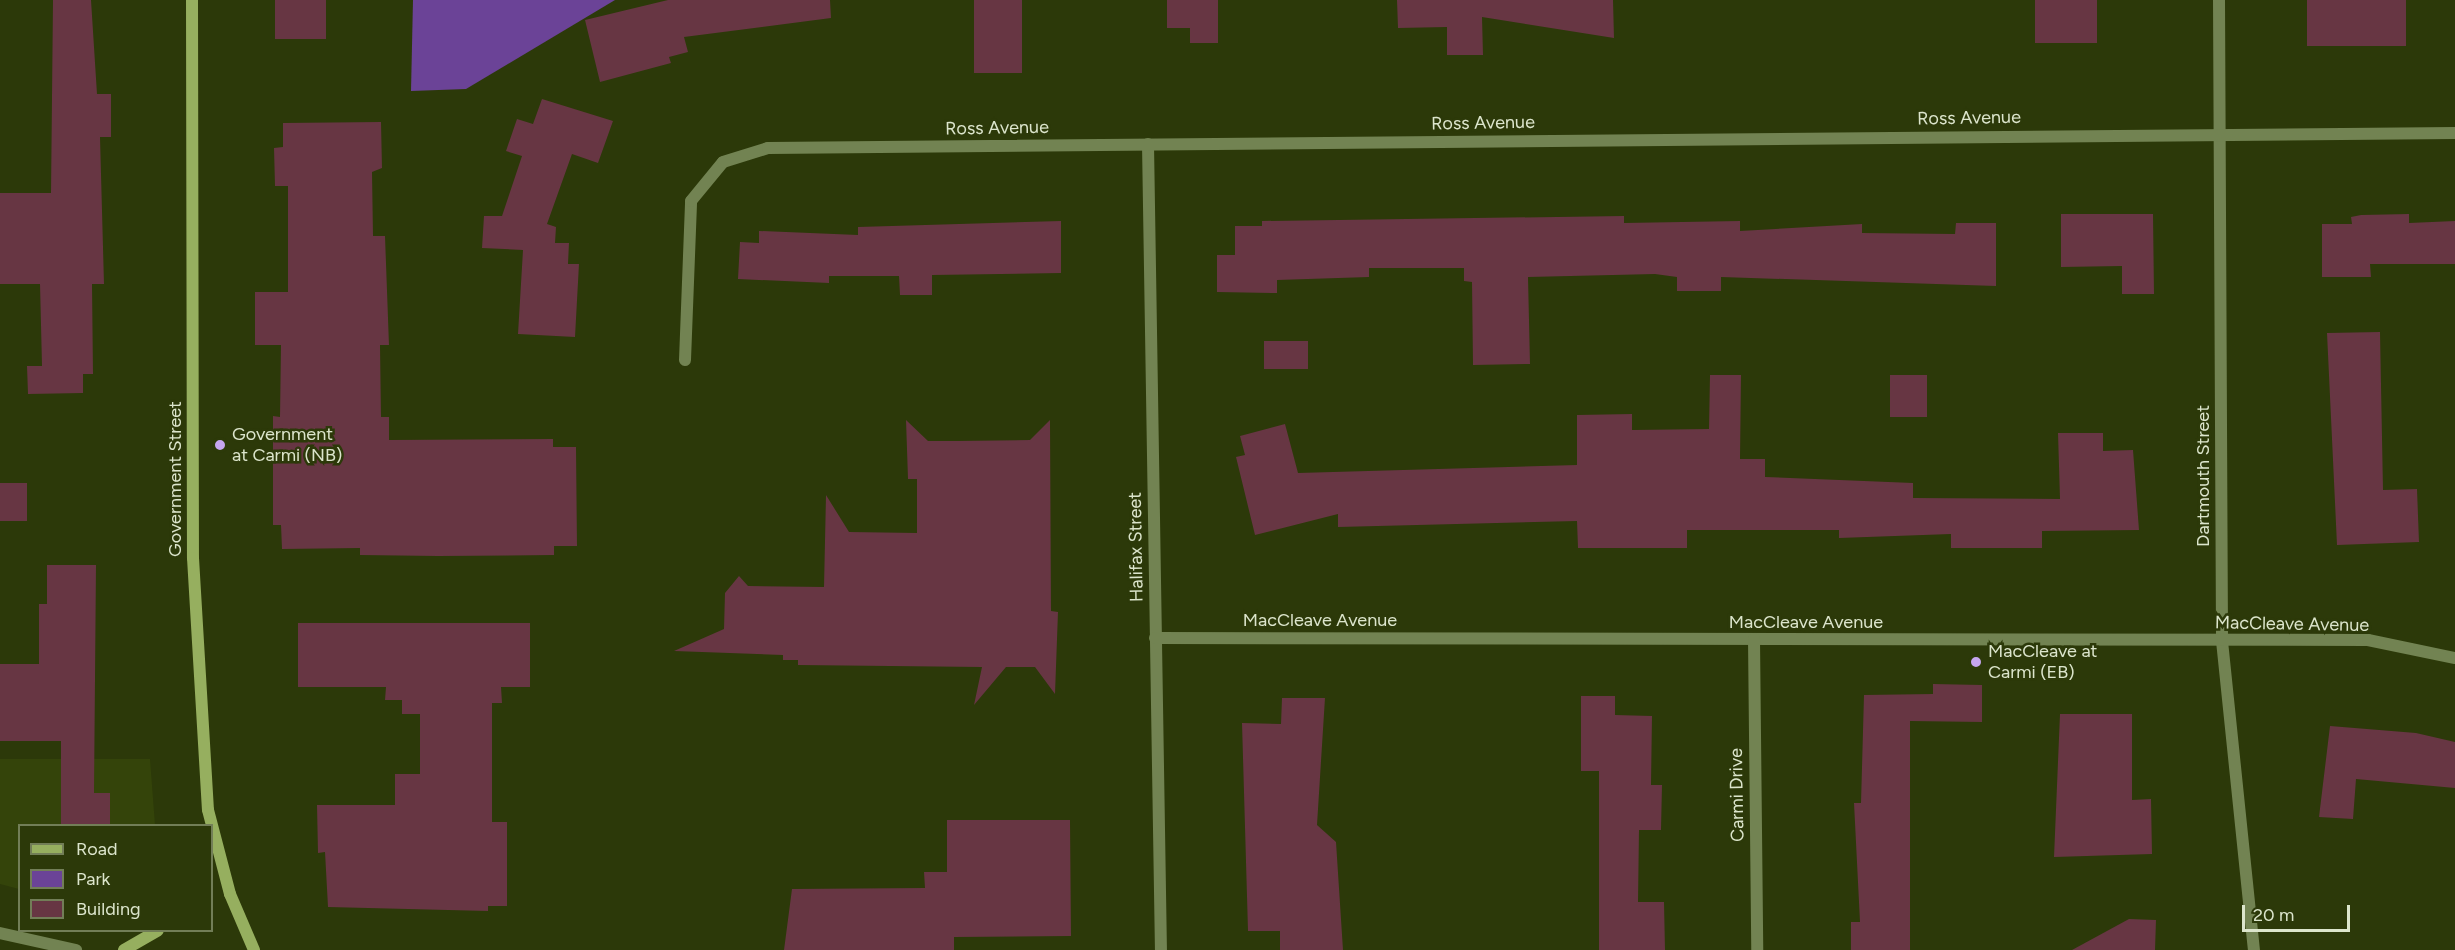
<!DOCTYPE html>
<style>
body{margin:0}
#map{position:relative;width:2455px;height:950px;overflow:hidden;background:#2c3909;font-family:Figtree,sans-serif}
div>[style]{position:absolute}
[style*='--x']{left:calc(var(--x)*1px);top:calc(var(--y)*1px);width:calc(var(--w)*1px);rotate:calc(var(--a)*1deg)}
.built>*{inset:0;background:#34440a}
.green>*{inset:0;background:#6b4397}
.building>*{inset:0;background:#673643;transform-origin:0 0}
.street>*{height:12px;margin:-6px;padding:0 6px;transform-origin:6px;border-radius:6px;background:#728352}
.secondary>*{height:12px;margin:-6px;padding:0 6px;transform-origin:6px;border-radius:6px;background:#96af5f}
.dots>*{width:16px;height:16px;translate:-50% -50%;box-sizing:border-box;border:3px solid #2c3909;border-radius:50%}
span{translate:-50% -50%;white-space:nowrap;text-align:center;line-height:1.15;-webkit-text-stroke:5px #2c3909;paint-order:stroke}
.street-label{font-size:18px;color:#dce5cc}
.poi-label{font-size:18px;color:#dce5cc}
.left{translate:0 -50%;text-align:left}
.legend{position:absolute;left:18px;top:824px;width:195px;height:108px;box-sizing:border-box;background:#2c3909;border:2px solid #727e57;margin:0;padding:8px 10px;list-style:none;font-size:18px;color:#dce5cc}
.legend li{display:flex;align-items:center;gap:12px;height:30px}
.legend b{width:30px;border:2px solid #727e57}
.scale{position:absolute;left:2242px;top:905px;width:108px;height:27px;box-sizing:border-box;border:3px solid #dce5cc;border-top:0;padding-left:8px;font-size:18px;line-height:21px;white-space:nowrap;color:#dce5cc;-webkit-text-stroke:4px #2c3909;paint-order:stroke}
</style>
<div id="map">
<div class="built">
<i style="clip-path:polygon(0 759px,150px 759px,155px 825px,20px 826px,19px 889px,0 884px)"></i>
</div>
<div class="green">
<i style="clip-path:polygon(413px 0,615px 0,466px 89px,411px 91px)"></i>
</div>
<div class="building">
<i style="clip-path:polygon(53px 0,91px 0,97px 94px,111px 94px,111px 137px,100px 137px,104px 284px,92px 284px,93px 374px,83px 374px,83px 393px,28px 394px,27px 366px,42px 366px,40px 284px,0 284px,0 193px,51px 193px)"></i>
<i style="left:275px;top:0;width:51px;height:39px"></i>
<i style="clip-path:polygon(668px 0,830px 0,831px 18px,684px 37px,688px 52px,669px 57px,671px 63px,600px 82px,585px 20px)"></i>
<i style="left:974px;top:0;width:48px;height:73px"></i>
<i style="clip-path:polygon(1167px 0,1218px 0,1218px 43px,1190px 43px,1190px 28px,1167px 28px)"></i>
<i style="clip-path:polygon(1397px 0,1613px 0,1614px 38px,1482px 17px,1483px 55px,1447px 55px,1447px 27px,1398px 28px)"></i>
<i style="left:2035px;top:0;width:62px;height:43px"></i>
<i style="left:2307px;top:0;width:99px;height:46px"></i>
<i style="clip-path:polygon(542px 99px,613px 121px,598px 163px,572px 154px,547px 224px,556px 227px,555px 243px,569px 243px,568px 264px,579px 264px,575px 337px,518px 334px,523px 250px,482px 248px,484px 216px,502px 216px,522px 156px,506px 151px,517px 119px,533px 124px)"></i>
<i style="clip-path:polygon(381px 122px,382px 168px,372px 172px,373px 236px,385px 236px,389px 345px,380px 345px,381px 417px,389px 417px,389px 440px,553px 439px,553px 447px,576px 447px,577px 546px,554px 546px,554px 555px,438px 556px,360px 555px,360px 548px,282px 549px,281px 525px,273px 525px,273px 416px,280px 417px,281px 345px,255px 345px,255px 292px,288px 292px,288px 186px,275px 186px,274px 148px,283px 147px,283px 123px)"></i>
<i style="clip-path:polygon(2061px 214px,2153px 214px,2154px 294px,2122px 294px,2122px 266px,2061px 267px)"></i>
<i style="clip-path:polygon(2409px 214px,2409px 223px,2455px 221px,2455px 264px,2370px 264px,2371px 277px,2322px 277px,2322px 224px,2352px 224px,2351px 217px,2361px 215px)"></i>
<i style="clip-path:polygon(1624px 216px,1624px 223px,1740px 221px,1740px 231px,1862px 224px,1862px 233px,1955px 234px,1956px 223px,1996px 223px,1996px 286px,1721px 277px,1721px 291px,1677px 291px,1677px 277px,1655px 274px,1528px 277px,1530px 364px,1473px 365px,1472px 282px,1464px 281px,1464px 268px,1369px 268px,1369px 277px,1277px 280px,1277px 293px,1217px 292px,1217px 255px,1235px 255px,1235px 226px,1262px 226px,1262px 221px)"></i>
<i style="clip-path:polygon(1061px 221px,1061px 273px,932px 275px,932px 295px,900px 295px,899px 276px,829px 276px,829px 283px,738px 279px,740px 242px,759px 243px,759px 231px,858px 235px,858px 227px)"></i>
<i style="clip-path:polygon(2380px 332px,2383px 490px,2417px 489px,2419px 542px,2337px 545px,2327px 333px)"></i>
<i style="left:1264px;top:341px;width:44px;height:28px"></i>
<i style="clip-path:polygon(1710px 375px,1741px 375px,1740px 459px,1765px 459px,1765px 477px,1913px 483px,1913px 498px,2060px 499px,2058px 433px,2103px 433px,2103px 451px,2133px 450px,2139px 530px,2042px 531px,2042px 548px,1951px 548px,1951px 534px,1839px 538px,1839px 530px,1687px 530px,1687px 548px,1578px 548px,1577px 521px,1338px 527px,1338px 514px,1255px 535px,1236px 457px,1245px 455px,1240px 436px,1285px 424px,1298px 473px,1577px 465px,1577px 415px,1632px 414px,1632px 430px,1709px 429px)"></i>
<i style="left:1890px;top:375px;width:37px;height:42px"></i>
<i style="clip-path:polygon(906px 420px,928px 441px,957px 441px,1030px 440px,1050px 420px,1051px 611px,1058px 612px,1055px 694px,1035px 667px,1006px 667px,974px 705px,982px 667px,798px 665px,798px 660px,783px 660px,783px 655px,674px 651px,724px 629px,725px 593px,739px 576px,748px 586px,824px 587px,826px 495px,849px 532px,917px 533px,917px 479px,908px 479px)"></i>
<i style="left:0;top:483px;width:27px;height:38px"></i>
<i style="clip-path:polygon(47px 565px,96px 565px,94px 793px,110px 793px,110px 825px,61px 825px,61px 741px,0 741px,0 664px,39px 664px,39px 604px,47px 604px)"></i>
<i style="clip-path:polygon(298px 623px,530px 623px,530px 687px,501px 687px,502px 703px,492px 703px,492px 822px,507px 822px,507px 906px,488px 906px,488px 911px,328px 907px,325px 852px,318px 853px,317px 805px,395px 805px,395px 774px,420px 774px,420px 714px,402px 714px,402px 700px,385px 700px,386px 687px,298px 687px)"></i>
<i style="clip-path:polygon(1933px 684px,1982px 685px,1982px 722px,1910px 721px,1910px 950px,1851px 950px,1851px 922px,1860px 922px,1854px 803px,1861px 803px,1864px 695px,1933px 694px)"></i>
<i style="clip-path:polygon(1581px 696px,1615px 696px,1615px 715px,1652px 716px,1651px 785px,1662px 785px,1661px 830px,1639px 830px,1638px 902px,1664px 902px,1665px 950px,1599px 950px,1599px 771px,1581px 771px)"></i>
<i style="clip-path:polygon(1282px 698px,1325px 698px,1317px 825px,1336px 842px,1343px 950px,1280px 950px,1280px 931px,1248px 931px,1242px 723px,1281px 724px)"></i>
<i style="clip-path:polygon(2060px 714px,2132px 714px,2132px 800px,2151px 799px,2152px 854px,2054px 857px)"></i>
<i style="clip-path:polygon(2330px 726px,2416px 733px,2455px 742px,2455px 788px,2356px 779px,2353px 819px,2319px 817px)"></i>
<i style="clip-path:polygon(947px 820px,1070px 820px,1071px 936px,954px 937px,954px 950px,784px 950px,792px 889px,925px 888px,924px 872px,947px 872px)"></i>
<i style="clip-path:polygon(2129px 919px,2156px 920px,2155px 950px,2072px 950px)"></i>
</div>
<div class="street">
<i style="--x:2219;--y:0;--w:641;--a:89.73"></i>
<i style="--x:2222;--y:641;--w:311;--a:84.1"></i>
<i style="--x:1148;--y:144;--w:806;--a:89.08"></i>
<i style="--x:685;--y:360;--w:159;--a:-87.8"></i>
<i style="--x:691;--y:201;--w:50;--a:-50.6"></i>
<i style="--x:723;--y:162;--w:47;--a:-17.3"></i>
<i style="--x:768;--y:148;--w:1687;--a:-0.51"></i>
<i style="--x:1155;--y:638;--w:1213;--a:0.09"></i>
<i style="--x:2368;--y:640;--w:89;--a:11.7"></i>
<i style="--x:1754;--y:639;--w:311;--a:89.4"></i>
<i style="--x:0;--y:933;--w:78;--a:12.6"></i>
</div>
<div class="secondary">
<i style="--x:192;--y:0;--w:558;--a:89.9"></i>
<i style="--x:193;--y:558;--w:252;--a:86.6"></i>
<i style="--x:208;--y:810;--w:87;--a:75.3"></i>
<i style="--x:230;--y:894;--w:61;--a:66.8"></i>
<i style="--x:124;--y:950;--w:39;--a:-30"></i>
</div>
<div class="dots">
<i style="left:220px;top:445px;background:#c6a6f0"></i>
<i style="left:1976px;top:662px;background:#c6a6f0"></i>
</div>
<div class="street-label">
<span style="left:1969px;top:118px;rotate:-1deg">Ross Avenue</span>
<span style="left:1483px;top:123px;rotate:-1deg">Ross Avenue</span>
<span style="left:997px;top:128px;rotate:-1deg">Ross Avenue</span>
<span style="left:2203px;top:476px;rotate:-90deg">Dartmouth Street</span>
<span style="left:175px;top:479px;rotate:-90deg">Government Street</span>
<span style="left:1136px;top:547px;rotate:-91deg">Halifax Street</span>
<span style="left:1320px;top:620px">MacCleave Avenue</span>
<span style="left:1806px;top:622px">MacCleave Avenue</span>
<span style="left:2292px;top:624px;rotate:1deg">MacCleave Avenue</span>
<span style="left:1737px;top:795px;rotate:-91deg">Carmi Drive</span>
</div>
<div class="poi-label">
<span class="left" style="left:232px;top:445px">Government<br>at Carmi (NB)</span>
<span class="left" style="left:1988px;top:662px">MacCleave at<br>Carmi (EB)</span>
</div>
<ul class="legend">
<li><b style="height:8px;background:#96af5f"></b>Road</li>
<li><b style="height:16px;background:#6b4397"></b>Park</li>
<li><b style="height:16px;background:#673643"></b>Building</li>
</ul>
<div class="scale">20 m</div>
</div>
